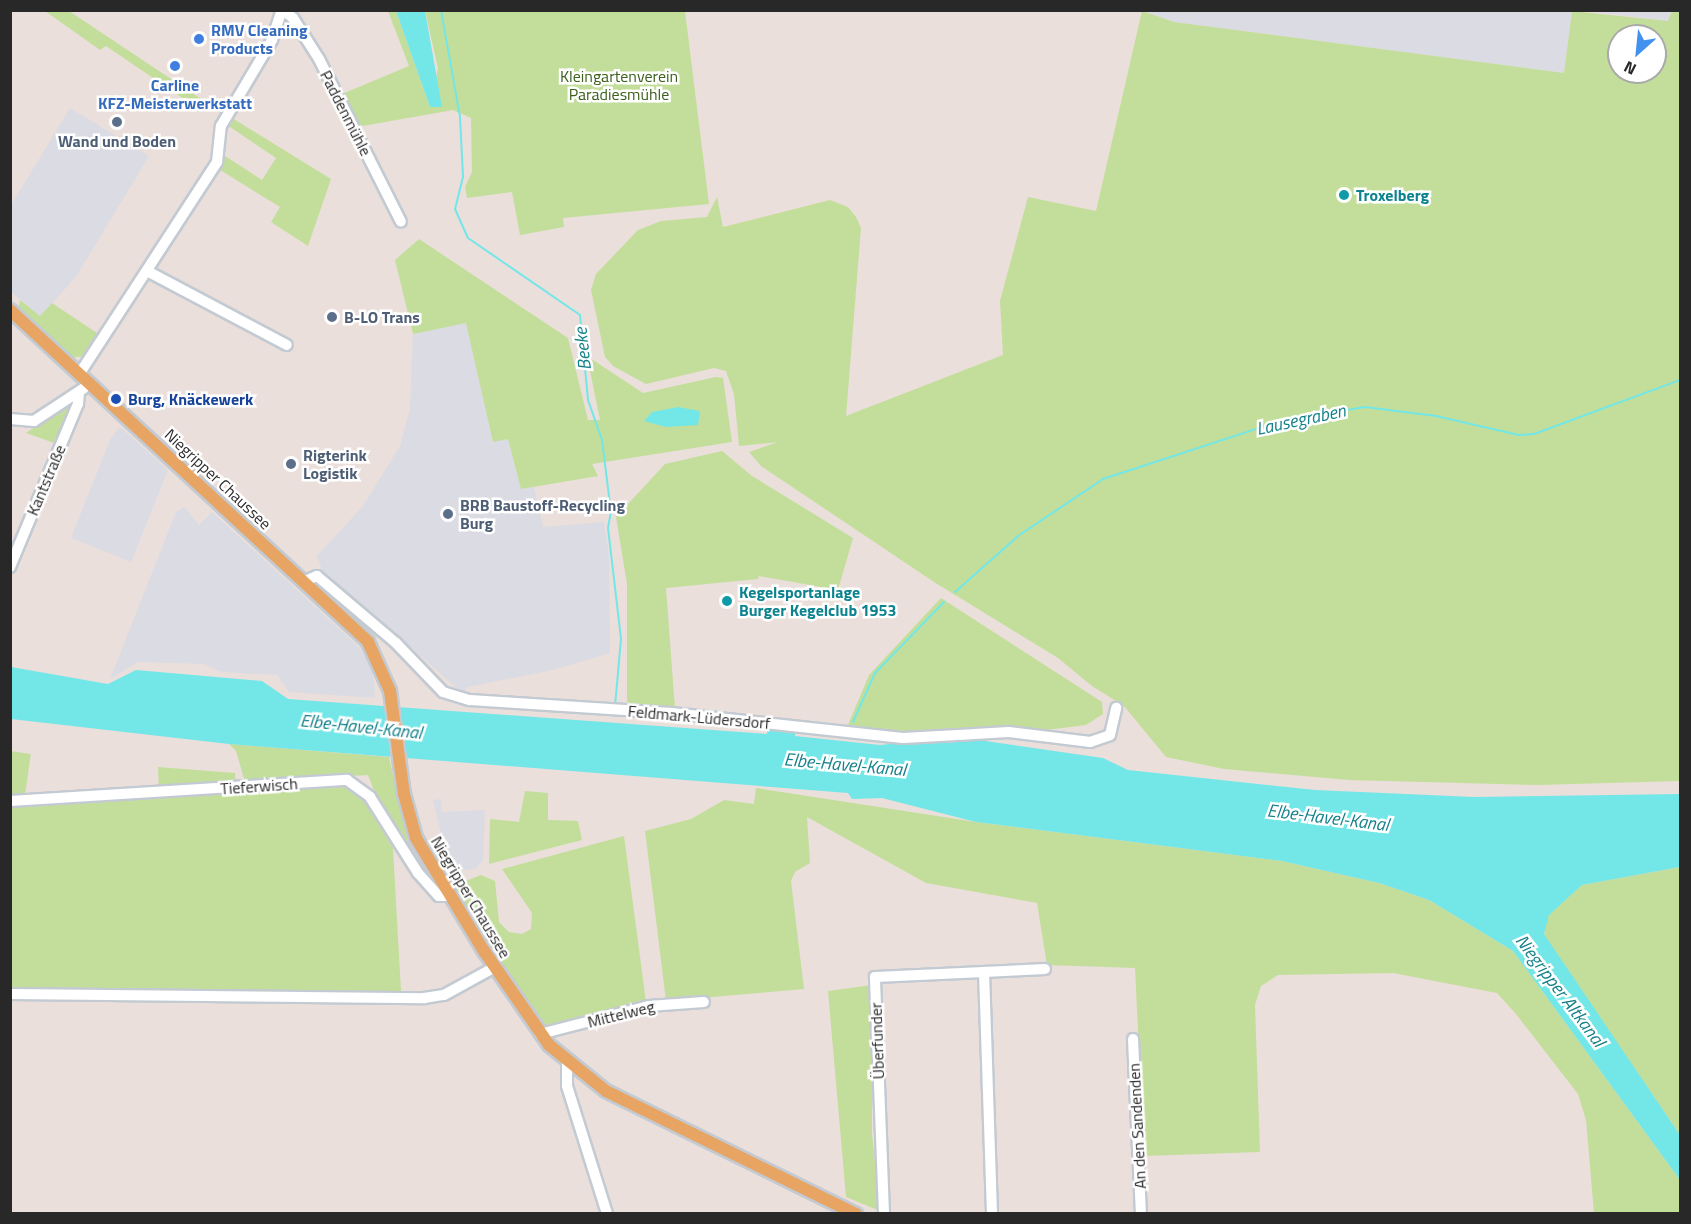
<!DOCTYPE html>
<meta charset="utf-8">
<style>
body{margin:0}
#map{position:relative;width:1691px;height:1224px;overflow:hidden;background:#eadfdb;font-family:"Titillium Web",sans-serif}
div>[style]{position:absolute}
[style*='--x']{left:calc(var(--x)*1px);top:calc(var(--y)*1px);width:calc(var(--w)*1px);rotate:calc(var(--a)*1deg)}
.industrial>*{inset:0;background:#dbdbe3}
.green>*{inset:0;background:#c3de9a;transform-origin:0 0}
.water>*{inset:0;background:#73e7e7}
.pier>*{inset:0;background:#eadfdb}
.stream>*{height:2px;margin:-1px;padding:0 1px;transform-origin:1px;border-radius:1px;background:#73e7e7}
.roads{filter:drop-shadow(2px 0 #c3cad2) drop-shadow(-2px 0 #c3cad2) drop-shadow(0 2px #c3cad2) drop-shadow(0 -2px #c3cad2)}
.minor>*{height:10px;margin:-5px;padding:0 5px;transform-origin:5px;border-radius:5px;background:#fff}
.major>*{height:12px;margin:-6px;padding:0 6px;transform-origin:6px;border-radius:6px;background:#e8a462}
.dots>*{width:16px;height:16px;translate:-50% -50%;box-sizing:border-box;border:3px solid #fff;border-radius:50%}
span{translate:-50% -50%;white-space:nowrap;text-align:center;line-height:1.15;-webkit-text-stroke:5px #fff;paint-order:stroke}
.shop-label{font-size:16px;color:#366cbe;font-weight:700}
.left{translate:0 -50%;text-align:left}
.park-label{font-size:16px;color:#3d601d}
.street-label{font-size:16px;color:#282828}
.service-label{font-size:16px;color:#4e5e75;font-weight:700}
.culture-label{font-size:16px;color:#0d838f;font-weight:700}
.transit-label{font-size:16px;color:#164399;font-weight:700}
.water-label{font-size:18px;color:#14818a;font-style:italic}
.frame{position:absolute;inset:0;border:12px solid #282828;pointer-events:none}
.north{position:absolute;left:1607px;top:24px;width:60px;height:60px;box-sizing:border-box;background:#fff;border:2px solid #a9a9a9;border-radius:50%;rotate:207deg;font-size:16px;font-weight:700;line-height:24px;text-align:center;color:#282828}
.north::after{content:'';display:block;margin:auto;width:21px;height:27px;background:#4391ef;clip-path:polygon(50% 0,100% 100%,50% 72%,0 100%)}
</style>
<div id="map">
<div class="industrial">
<i style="clip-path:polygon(1142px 11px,1572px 11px,1564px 73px,1174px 22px)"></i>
<i style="clip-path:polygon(1586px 11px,1672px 11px,1669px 21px)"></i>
<i style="clip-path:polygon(70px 108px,149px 156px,76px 277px,40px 316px,11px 292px,10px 207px)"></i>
<i style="clip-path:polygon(466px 322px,493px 441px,508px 439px,521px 489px,534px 487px,543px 527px,604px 522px,609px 556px,610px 653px,553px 670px,468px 687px,462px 693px,374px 614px,372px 617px,325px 578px,317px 556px,363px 506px,400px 446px,410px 409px,413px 334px)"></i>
<i style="clip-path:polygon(120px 427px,168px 470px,131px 562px,71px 538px,111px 438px)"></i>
<i style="clip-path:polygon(184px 507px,199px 525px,212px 512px,360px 648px,373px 671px,375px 698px,289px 692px,277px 675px,221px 672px,204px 664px,138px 662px,110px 679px,176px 512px)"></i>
<i style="clip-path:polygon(441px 799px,442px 812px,485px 810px,483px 860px,476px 869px,450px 871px,433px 800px)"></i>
</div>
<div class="green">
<i style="clip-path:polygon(45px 11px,69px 11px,222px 113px,184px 99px,106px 46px,100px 50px)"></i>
<i style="clip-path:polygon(388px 11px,396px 11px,430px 107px,438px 68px,425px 11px,685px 11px,709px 204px,563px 218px,564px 227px,520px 235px,512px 192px,467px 198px,465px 187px,472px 172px,471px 118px,453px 110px,357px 127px,342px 94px,409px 66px)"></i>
<i style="clip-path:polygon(evenodd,1142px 11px,1174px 22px,1564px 73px,1572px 11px,1668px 21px,1672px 11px,1680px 11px,1680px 781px,1537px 785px,1349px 780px,1224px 769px,1166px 757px,1124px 706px,1092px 686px,1058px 658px,934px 582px,761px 466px,749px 452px,778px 442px,739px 446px,734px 394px,726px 371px,714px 368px,646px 384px,613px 366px,605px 357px,591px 290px,596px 274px,638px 230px,661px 221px,707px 217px,717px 197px,723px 227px,830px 200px,848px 207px,856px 217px,861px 228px,846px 416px,1003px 355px,1000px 301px,1028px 197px,1096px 211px,1142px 11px,1619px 36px,1655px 36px,1655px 72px,1619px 72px,1619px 36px)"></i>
<i style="clip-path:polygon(232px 118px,331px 179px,308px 246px,271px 222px,280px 207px,217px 168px,225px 156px,262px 180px,276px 158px,227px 125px)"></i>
<i style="clip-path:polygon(419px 239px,568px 338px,588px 420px,600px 420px,587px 356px,643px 393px,716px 377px,723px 378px,732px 442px,592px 464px,598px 476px,521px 489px,508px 439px,493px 442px,466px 323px,413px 334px,395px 260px)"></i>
<i style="clip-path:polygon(20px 300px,40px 316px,52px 303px,97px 333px,85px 356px,69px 358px,18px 310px)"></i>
<i style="clip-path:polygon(74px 400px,57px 444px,26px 433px)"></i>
<i style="clip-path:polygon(722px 451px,752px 476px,853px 538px,838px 590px,759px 576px,758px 579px,666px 588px,675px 709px,627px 704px,627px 584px,616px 517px,665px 464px)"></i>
<i style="clip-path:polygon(941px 598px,1102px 702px,1103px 714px,1086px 725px,1039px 731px,988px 726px,911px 733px,848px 725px,869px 675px)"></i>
<i style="clip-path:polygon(229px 744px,389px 757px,408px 842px,433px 886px,384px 816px,368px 775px,245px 782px,236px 751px)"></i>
<i style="left:10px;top:751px;width:21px;height:48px;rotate:8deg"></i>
<i style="clip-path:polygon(158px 767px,235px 773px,236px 785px,159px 790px)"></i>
<i style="clip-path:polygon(343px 785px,364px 800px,393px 848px,401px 991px,11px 989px,10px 805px)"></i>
<i style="clip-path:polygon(756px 788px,976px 822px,1282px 861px,1379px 883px,1429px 900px,1513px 951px,1680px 1180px,1680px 1213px,1594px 1213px,1586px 1120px,1578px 1094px,1516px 1014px,1497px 993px,1393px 973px,1278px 975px,1261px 986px,1255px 1005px,1260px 1152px,1144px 1156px,1135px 968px,1047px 965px,1037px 903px,926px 883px,807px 817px,810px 863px,795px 872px,791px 881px,804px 989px,666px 1001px,645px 831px,691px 819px,724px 800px,754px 804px)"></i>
<i style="clip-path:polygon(525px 791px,548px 793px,548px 820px,578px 821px,582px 840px,489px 864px,490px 819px,519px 822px)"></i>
<i style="clip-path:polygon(624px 836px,646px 1002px,544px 1027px,455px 893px,458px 884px,481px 875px,495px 881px,499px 922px,509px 932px,522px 934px,531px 929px,532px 913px,502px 869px)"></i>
<i style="clip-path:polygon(1680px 867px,1680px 1135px,1544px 935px,1548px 915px,1582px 885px)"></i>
<i style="clip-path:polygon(872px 985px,872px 1134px,880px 1211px,846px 1197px,828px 991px)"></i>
</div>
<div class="water">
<i style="clip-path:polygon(396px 11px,425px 11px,442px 107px,430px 107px)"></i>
<i style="clip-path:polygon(678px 407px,700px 411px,698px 425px,666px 427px,644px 421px,652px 412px)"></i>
<i style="clip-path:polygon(11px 667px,108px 684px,136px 670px,262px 681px,288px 699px,767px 734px,767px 729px,795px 731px,795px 736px,880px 745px,958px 737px,1103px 758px,1128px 770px,1315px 790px,1474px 797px,1680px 794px,1680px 867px,1582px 885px,1549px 915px,1544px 934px,1680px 1135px,1680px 1180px,1513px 951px,1429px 900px,1379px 883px,1282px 861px,976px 822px,882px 798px,852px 799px,848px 793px,229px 744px,11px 719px)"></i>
</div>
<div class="pier">
<i style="clip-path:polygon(384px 703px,400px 704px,406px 761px,391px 760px)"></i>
</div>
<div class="stream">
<i style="--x:441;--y:10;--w:109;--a:79.9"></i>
<i style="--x:460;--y:117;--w:60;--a:87.1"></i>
<i style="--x:463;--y:177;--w:33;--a:104"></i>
<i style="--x:455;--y:209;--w:32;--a:66"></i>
<i style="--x:468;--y:238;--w:136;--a:34.5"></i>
<i style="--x:580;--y:315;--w:85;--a:84.6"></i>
<i style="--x:588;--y:400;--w:42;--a:70.7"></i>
<i style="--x:602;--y:440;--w:73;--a:82.9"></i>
<i style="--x:611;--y:512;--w:16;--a:101"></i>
<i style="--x:608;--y:528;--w:112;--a:83.3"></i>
<i style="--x:621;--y:639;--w:67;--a:95.1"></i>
<i style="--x:955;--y:592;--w:84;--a:-41.6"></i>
<i style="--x:1018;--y:536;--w:102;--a:-33.8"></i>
<i style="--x:1103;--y:479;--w:183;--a:-18.1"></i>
<i style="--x:1277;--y:422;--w:89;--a:-9.7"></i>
<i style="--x:1365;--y:407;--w:72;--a:7.2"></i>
<i style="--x:1436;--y:416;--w:85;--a:12.9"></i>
<i style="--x:1519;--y:435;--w:15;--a:-4"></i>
<i style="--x:1534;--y:434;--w:156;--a:-20.3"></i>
<i style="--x:853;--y:722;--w:54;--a:-65.8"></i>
<i style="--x:875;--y:673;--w:99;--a:-45.8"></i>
</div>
<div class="roads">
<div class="minor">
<i style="--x:283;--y:10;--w:13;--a:39"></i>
<i style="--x:293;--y:18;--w:49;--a:57.6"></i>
<i style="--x:319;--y:59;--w:182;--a:63.3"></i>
<i style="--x:147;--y:271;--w:158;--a:27.9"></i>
<i style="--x:80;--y:373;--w:252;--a:-57"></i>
<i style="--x:217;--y:162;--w:36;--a:-84"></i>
<i style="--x:221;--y:126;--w:100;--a:-59.3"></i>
<i style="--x:272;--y:40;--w:32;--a:-72"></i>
<i style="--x:10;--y:419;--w:24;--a:5"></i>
<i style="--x:34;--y:421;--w:60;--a:-33.4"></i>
<i style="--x:10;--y:567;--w:177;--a:-67.4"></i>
<i style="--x:78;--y:404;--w:12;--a:-85"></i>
<i style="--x:305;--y:581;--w:13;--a:-23"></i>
<i style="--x:317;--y:576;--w:104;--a:40.3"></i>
<i style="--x:396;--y:643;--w:68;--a:46.2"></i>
<i style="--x:443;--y:692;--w:28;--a:17"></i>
<i style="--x:470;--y:700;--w:202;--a:3.7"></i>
<i style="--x:672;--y:713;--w:232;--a:6.2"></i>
<i style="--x:903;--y:738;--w:106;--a:-3.2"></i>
<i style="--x:1009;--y:732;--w:82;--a:7"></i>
<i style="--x:1090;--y:742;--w:21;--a:-19"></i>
<i style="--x:1110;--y:735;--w:28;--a:-77"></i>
<i style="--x:10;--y:801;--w:338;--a:-3.6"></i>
<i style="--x:347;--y:780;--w:29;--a:36"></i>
<i style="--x:370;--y:797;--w:90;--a:57.7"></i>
<i style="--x:418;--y:873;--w:31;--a:48"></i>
<i style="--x:439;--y:896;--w:10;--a:0"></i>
<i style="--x:984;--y:972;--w:61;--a:-2.8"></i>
<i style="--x:10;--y:994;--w:414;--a:0.6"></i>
<i style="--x:424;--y:998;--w:20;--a:-9"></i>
<i style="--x:444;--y:995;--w:58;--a:-28.8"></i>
<i style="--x:540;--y:1034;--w:113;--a:-14.4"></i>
<i style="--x:649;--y:1006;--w:55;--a:-4.2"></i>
<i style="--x:1133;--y:1039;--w:175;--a:87.4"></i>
<i style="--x:567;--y:1062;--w:24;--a:90"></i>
<i style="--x:567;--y:1086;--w:134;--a:72.6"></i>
<i style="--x:884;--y:1214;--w:237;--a:-92.2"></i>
<i style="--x:875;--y:977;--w:109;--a:-2.6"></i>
<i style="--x:984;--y:972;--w:242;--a:88.1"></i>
</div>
<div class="major">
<i style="--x:10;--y:310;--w:488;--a:42.8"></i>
<i style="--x:368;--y:642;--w:54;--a:65.8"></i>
<i style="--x:390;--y:691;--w:104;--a:82.3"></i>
<i style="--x:404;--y:794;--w:46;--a:74.7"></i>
<i style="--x:416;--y:838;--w:132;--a:59"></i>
<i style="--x:484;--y:951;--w:114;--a:55.3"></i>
<i style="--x:549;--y:1045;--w:73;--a:38.9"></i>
<i style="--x:606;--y:1091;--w:279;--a:26.2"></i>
</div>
</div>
<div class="dots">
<i style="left:199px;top:39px;background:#3f7fe0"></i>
<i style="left:175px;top:66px;background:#3f7fe0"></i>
<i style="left:117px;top:122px;background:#5c6f8a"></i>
<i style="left:1344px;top:195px;background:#0f9aa8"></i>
<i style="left:332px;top:317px;background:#5c6f8a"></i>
<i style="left:116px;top:399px;background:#1a4fb4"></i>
<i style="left:291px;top:464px;background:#5c6f8a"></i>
<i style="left:448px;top:514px;background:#5c6f8a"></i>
<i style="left:727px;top:601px;background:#0f9aa8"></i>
</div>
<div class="shop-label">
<span class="left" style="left:211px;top:39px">RMV Cleaning<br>Products</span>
<span style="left:175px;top:94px">Carline<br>KFZ-Meisterwerkstatt</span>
</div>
<div class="park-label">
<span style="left:619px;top:85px">Kleingartenverein<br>Paradiesmühle</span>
</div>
<div class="street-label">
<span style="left:346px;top:113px;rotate:63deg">Paddenmühle</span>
<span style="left:218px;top:479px;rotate:43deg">Niegripper Chaussee</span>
<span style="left:46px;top:480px;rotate:-67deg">Kantstraße</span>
<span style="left:699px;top:717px;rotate:5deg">Feldmark-Lüdersdorf</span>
<span style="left:259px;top:786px;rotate:-4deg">Tieferwisch</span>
<span style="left:471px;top:897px;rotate:59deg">Niegripper Chaussee</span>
<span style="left:621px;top:1014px;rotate:-14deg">Mittelweg</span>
<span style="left:877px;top:1041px;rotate:-92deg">Überfunder</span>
<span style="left:1137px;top:1126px;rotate:-93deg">An den Sandenden</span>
</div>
<div class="service-label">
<span style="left:117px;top:141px">Wand und Boden</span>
<span class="left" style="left:344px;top:317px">B-LO Trans</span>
<span class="left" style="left:303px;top:464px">Rigterink<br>Logistik</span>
<span class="left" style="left:460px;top:514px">BRB Baustoff-Recycling<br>Burg</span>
</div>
<div class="culture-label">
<span class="left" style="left:1356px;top:195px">Troxelberg</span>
<span class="left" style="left:739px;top:601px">Kegelsportanlage<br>Burger Kegelclub 1953</span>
</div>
<div class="transit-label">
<span class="left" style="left:128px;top:399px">Burg, Knäckewerk</span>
</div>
<div class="water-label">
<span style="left:583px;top:349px;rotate:-96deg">Beeke</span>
<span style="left:1301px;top:420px;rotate:-12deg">Lausegraben</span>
<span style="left:361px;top:727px;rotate:6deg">Elbe-Havel-Kanal</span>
<span style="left:845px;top:765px;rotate:5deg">Elbe-Havel-Kanal</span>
<span style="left:1328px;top:818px;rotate:7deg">Elbe-Havel-Kanal</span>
<span style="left:1560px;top:991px;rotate:53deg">Niegripper Altkanal</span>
</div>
<div class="frame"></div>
<div class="north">N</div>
</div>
